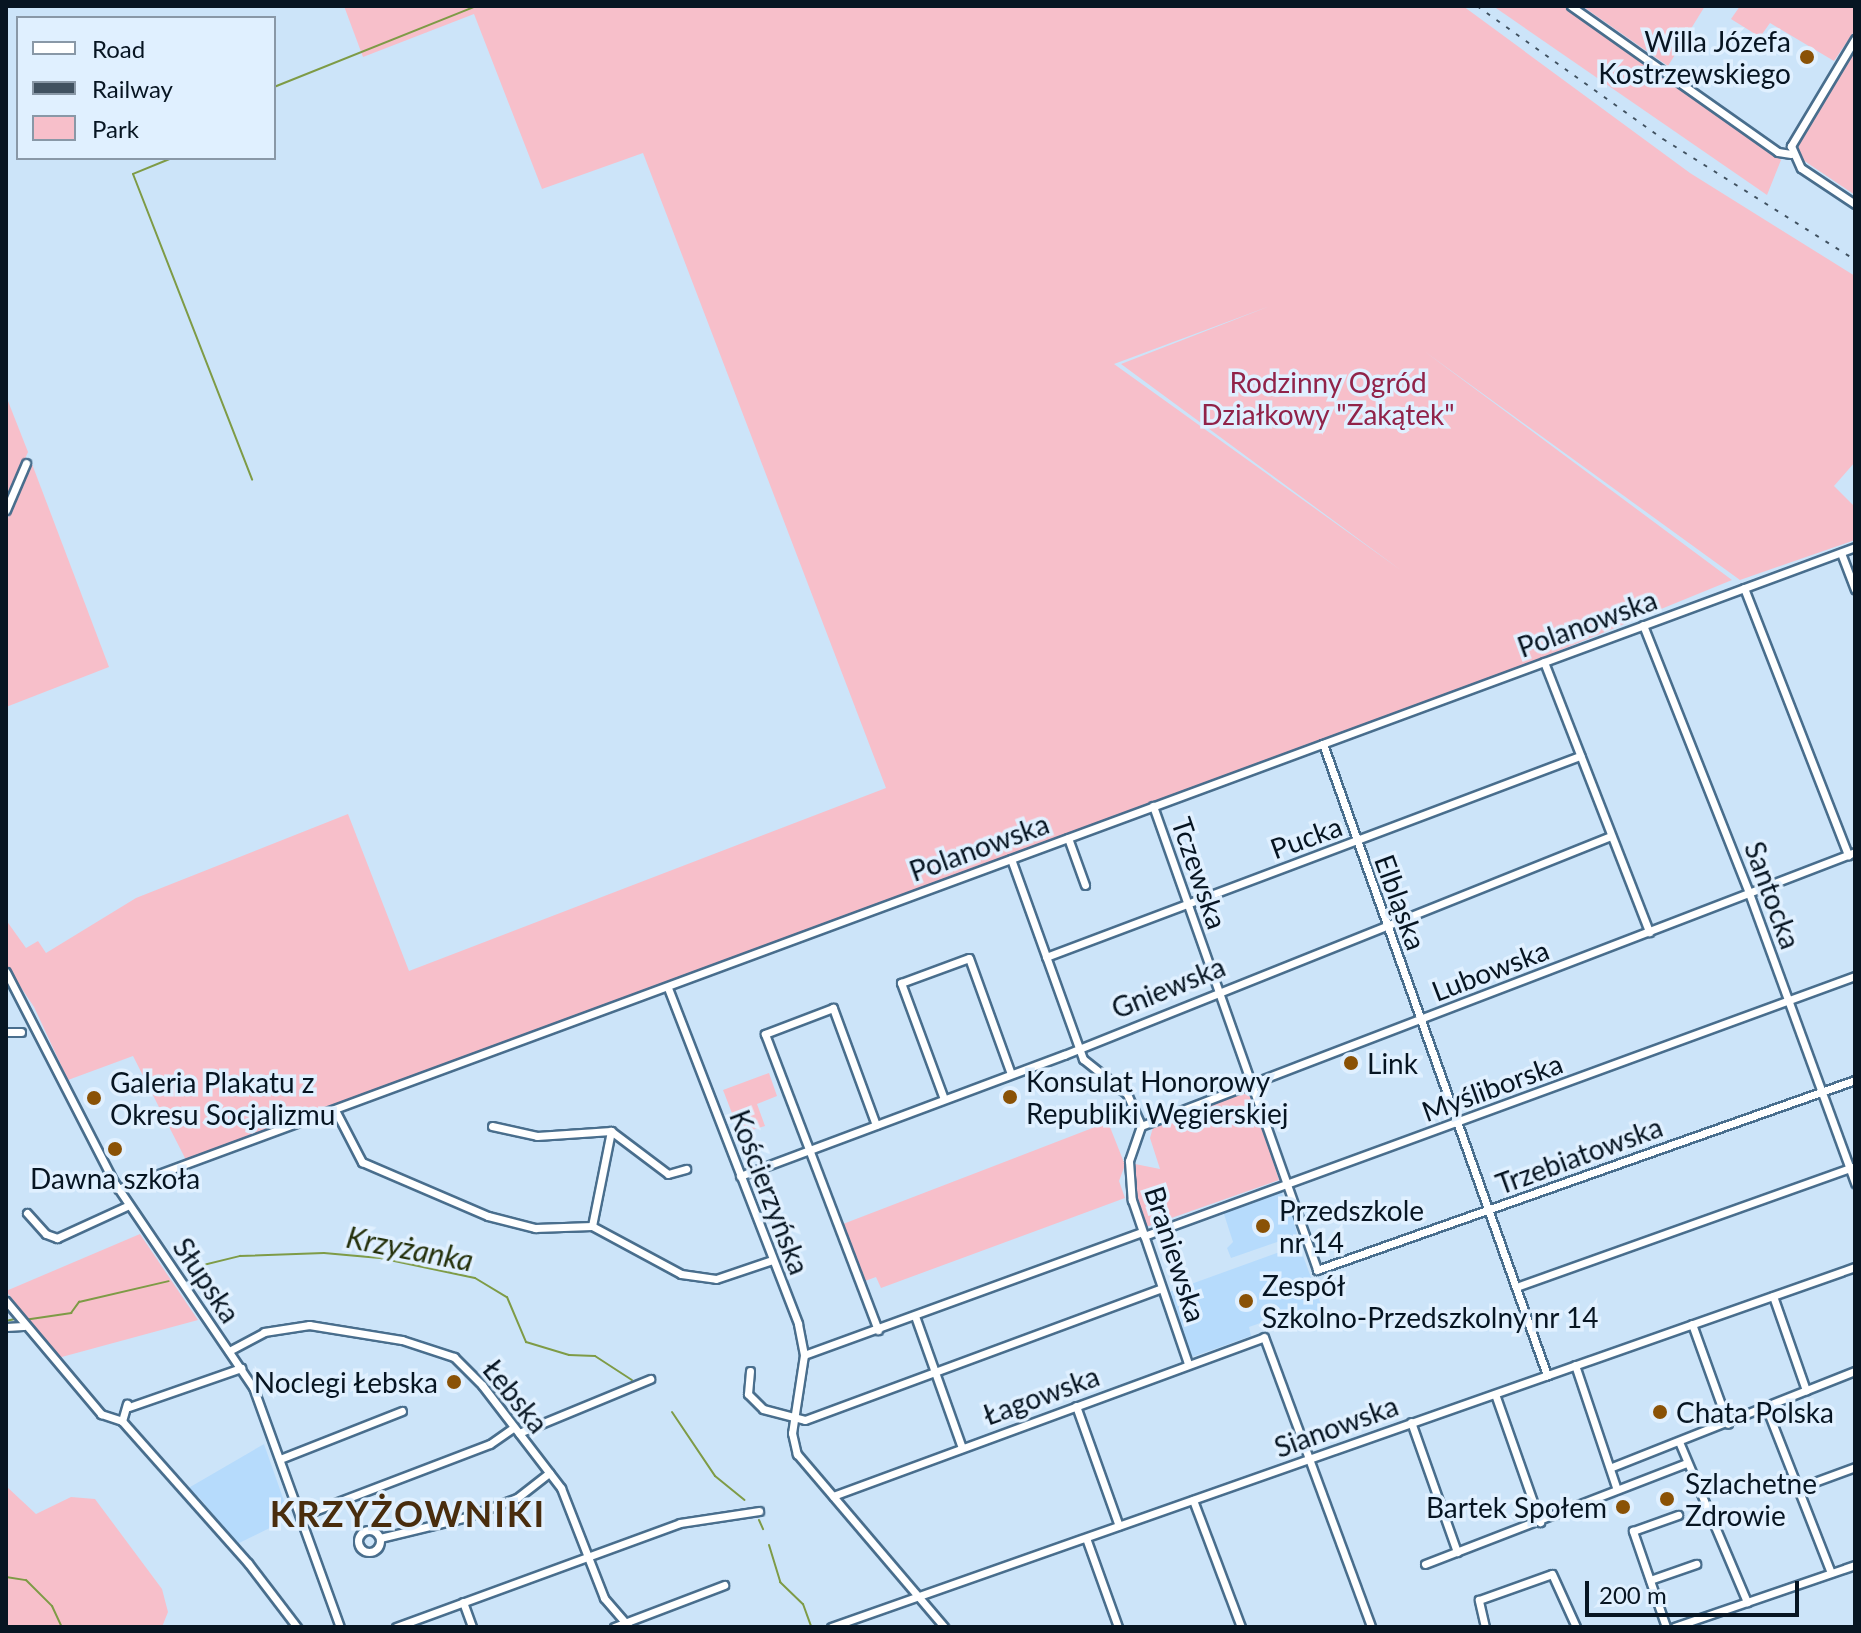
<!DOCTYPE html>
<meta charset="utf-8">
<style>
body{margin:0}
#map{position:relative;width:1861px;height:1633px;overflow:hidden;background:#cce4f9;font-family:Lato,sans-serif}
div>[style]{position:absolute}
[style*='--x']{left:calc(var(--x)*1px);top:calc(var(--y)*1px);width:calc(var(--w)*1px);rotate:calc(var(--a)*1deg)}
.built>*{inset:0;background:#b6dbfc}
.green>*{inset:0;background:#f7bfca}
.stream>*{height:2px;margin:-1px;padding:0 1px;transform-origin:1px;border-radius:1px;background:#7e9b46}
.roads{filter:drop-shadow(2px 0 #496e8d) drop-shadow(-2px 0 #496e8d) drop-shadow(0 2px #496e8d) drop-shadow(0 -2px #496e8d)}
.minor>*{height:7px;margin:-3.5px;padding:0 3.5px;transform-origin:3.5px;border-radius:3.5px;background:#fff}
.minor>.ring{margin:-3.5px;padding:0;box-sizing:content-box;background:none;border:7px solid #fff;border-radius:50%}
.rail>*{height:2px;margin-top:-1px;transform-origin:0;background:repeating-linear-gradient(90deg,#405160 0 4px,transparent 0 12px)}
.dots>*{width:22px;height:22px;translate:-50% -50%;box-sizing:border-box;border:4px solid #e0f0ff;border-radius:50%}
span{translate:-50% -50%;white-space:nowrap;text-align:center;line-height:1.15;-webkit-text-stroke:7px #e0f0ff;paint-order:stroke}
.poi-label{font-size:28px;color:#071522}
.right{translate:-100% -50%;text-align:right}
.left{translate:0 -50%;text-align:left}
.park-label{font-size:28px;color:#912349}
.street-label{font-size:28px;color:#071522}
.water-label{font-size:30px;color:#25310c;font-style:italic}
.district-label{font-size:36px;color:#492d0e;font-weight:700;letter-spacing:2px}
.frame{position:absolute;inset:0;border:8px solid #071522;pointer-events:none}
.legend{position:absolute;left:16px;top:16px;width:260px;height:144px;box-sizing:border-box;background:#e0f0ff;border:2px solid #8998a7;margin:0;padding:10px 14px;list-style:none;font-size:24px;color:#071522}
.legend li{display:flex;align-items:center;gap:16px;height:40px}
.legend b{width:40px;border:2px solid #8998a7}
.scale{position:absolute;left:1585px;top:1581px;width:214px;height:36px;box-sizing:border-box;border:4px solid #071522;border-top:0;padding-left:10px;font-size:24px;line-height:28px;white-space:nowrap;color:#071522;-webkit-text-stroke:6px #e0f0ff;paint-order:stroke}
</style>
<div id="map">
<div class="built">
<i style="clip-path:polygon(1281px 1190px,1286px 1205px,1291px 1204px,1297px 1235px,1231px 1258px,1227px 1248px,1233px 1242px,1223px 1211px)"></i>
<i style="clip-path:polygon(1299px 1245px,1323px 1310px,1270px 1329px,1266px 1321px,1249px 1327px,1251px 1336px,1192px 1357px,1169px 1292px)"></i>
<i style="clip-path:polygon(264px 1444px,290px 1518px,237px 1544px,199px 1497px,185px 1490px)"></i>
</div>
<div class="green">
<i style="clip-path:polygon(evenodd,344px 6px,1463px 6px,1690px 173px,1855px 276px,1855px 462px,1834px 486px,1855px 507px,1855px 540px,1740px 580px,1424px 351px,1732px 580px,1529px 663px,187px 1162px,133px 1056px,68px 1080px,34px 1007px,6px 965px,6px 920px,26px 948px,38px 941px,46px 953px,136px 898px,348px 814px,409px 971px,886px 788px,643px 153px,542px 189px,474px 14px,363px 57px,344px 6px,1270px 306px,1121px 364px,1402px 571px,1114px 364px,1270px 306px)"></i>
<i style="clip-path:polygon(1493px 6px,1564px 6px,1781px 160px,1767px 195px)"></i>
<i style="clip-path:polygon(1582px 6px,1705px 6px,1668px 66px)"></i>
<i style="clip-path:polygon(1740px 6px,1855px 6px,1855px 30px,1834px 61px,1770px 23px,1760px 37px,1731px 19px)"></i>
<i style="clip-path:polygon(1855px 46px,1855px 195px,1803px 160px,1796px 140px)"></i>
<i style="clip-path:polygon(6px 396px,28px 452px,6px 501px)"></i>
<i style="clip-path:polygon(32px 464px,109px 667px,6px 707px,6px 522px)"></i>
<i style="clip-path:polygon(769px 1073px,777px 1096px,757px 1104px,765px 1126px,740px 1134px,723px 1090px)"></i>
<i style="clip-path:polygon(1241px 1092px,1254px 1099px,1279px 1180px,1146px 1227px,1136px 1197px,1135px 1164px,1160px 1169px,1150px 1138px,1154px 1124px)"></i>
<i style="clip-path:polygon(1108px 1122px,1125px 1165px,1119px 1181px,1125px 1198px,881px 1288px,876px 1277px,865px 1281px,843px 1224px)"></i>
<i style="clip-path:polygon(140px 1234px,198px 1320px,58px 1358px,6px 1291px)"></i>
<i style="clip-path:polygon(6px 1486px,36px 1514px,71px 1497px,95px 1499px,162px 1589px,168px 1612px,162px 1627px,6px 1627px)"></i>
</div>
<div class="stream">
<i style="--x:274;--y:87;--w:219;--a:-21.8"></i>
<i style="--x:172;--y:158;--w:42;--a:157.7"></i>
<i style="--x:133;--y:174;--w:328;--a:68.7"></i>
<i style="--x:187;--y:1269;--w:55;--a:-13.8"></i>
<i style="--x:240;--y:1256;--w:84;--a:-2"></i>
<i style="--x:324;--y:1253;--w:56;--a:5.1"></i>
<i style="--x:380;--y:1258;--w:97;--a:11.9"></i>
<i style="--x:475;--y:1278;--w:37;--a:31"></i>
<i style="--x:507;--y:1297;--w:49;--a:67.1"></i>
<i style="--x:526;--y:1342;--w:45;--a:16.8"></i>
<i style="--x:569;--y:1355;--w:26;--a:2"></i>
<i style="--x:595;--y:1356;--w:44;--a:33"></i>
<i style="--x:24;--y:1320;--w:48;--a:-8.5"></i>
<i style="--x:71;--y:1313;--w:14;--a:-54"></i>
<i style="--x:79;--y:1302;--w:92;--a:-13.1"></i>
<i style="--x:6;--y:1321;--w:9;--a:-13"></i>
<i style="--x:672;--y:1412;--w:77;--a:56.1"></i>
<i style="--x:715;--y:1476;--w:38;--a:39"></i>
<i style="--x:759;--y:1520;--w:10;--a:66"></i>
<i style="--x:769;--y:1545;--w:39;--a:73"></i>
<i style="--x:780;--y:1582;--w:32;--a:44"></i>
<i style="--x:803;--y:1604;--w:23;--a:70"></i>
<i style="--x:6;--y:1577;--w:20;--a:9"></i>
<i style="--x:26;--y:1580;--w:37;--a:45"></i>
<i style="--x:52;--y:1606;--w:23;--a:65"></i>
</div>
<div class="roads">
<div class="minor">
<i style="--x:1571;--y:6;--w:253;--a:35.2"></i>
<i style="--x:1778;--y:152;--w:13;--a:9"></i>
<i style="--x:1855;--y:39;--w:125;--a:120.9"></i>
<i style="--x:1791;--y:146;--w:24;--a:66"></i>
<i style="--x:1801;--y:168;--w:65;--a:33.7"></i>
<i style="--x:6;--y:510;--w:51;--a:-66.9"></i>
<i style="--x:1841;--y:553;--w:39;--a:69"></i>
<i style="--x:1744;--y:588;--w:287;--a:68.7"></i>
<i style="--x:1643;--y:625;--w:288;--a:68.4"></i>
<i style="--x:1749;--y:893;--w:309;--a:69.9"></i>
<i style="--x:1544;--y:662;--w:290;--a:68.7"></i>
<i style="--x:1323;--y:744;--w:670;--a:70.46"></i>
<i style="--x:1153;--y:806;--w:492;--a:70.5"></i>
<i style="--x:1317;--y:1270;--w:571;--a:-19.45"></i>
<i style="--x:1068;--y:838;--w:50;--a:70.1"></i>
<i style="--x:1011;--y:859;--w:213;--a:70.2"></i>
<i style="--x:1083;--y:1059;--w:56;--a:38.5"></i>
<i style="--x:1127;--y:1094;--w:35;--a:66"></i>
<i style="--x:1141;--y:1126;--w:37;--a:109"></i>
<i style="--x:1129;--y:1161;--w:39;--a:86"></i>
<i style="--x:1132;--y:1200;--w:173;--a:71.1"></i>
<i style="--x:1046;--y:957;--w:571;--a:-20.63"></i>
<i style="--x:6;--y:972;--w:236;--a:62.8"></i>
<i style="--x:114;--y:1182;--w:248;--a:55.9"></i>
<i style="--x:253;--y:1387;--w:255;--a:70.1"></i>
<i style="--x:668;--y:988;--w:360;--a:68.8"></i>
<i style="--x:798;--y:1324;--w:32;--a:79"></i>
<i style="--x:804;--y:1355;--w:79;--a:98.7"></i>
<i style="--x:792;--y:1433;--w:22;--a:77"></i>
<i style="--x:797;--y:1454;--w:227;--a:49.6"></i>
<i style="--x:6;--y:1032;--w:15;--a:0"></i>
<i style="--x:944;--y:1099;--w:124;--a:-110.3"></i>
<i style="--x:901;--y:983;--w:72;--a:-20.2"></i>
<i style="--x:969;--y:958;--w:123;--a:70.1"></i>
<i style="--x:335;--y:1110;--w:59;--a:62.6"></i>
<i style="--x:362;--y:1162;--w:137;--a:23.2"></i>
<i style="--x:488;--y:1216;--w:49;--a:14.3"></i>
<i style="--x:535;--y:1228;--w:57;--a:-2"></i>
<i style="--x:592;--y:1226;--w:101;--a:28.3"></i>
<i style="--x:681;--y:1274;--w:35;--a:8"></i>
<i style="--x:716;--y:1279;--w:59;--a:-18.7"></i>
<i style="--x:876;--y:1125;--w:125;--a:-110.2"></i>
<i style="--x:833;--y:1008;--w:73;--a:159.1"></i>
<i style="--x:765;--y:1034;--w:317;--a:69.1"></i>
<i style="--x:492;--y:1126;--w:46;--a:12.5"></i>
<i style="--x:537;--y:1136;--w:74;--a:-3.9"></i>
<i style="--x:611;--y:1131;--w:71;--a:37"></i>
<i style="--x:668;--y:1174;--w:19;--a:-16"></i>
<i style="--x:1141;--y:1126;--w:765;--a:-20.99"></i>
<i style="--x:740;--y:1176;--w:346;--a:-20.5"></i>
<i style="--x:1064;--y:1055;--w:589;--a:-21.82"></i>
<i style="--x:118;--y:1189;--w:1852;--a:-20.28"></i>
<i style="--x:27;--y:1213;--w:28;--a:48"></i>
<i style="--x:46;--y:1234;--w:12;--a:20"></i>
<i style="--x:57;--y:1238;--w:79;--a:-24.6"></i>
<i style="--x:592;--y:1226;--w:97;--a:-78.7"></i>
<i style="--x:1144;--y:1236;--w:757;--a:-20.09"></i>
<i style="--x:1516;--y:1287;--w:360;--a:-19.6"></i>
<i style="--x:1773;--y:1296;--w:100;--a:70.7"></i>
<i style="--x:6;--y:1301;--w:148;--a:49.9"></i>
<i style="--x:101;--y:1414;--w:22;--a:18"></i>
<i style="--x:122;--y:1421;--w:18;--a:-74"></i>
<i style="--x:915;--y:1316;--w:140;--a:70.4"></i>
<i style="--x:1692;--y:1324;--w:106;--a:70.2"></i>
<i style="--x:6;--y:1327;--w:17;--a:-3"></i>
<i style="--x:229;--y:1351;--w:40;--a:-28"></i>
<i style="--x:264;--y:1332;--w:46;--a:-8.8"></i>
<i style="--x:309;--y:1325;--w:94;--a:9.2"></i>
<i style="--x:402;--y:1340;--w:55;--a:18.1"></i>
<i style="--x:454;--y:1357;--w:40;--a:45"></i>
<i style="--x:482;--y:1385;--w:130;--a:52.5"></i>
<i style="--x:561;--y:1488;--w:118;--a:68.6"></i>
<i style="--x:604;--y:1598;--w:38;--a:49"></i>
<i style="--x:804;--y:1355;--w:360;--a:-20"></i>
<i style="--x:1575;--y:1365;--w:129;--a:71.4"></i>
<i style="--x:750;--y:1371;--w:23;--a:95"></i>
<i style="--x:748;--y:1394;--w:21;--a:45"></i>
<i style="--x:763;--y:1409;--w:43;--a:14.7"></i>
<i style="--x:805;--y:1420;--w:380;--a:-20.3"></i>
<i style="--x:1495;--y:1394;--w:136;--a:70.6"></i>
<i style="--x:1076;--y:1406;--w:127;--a:70.3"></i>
<i style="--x:129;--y:1407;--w:119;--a:-19.2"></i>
<i style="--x:1766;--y:1407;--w:178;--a:68.6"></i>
<i style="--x:122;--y:1421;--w:190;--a:48.4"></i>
<i style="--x:248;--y:1563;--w:81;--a:52.6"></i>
<i style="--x:1411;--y:1422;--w:138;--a:70.5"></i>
<i style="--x:519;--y:1433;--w:142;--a:-22.4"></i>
<i style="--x:1680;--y:1444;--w:172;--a:67"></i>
<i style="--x:280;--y:1459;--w:131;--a:-21.5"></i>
<i style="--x:1612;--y:1467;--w:261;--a:-21.6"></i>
<i style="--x:1798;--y:1488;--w:61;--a:-20.2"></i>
<i style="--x:833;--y:1496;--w:459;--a:-20.2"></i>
<i style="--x:1264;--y:1337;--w:309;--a:69.7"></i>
<i style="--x:1193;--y:1500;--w:136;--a:69.3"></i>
<i style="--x:301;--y:1516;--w:202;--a:-20.9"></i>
<i style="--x:490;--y:1444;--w:29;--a:-35"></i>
<i class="ring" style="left:358px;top:1530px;width:15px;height:15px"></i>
<i style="--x:380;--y:1538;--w:85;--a:-13.5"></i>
<i style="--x:463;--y:1518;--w:58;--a:-20.3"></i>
<i style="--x:517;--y:1498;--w:41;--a:-38"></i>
<i style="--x:1086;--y:1538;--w:95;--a:70.2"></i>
<i style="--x:1425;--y:1564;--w:281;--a:-21.1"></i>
<i style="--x:1650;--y:1580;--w:49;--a:-19.2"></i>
<i style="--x:463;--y:1602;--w:27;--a:70"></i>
<i style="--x:396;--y:1627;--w:302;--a:-20.1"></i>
<i style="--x:680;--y:1523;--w:80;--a:-8.6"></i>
<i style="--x:614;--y:1627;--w:118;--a:-20.9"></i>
<i style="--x:831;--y:1627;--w:1085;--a:-19.37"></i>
<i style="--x:1485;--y:1627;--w:28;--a:-103"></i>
<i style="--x:1479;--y:1600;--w:77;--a:-19.6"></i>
<i style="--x:1552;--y:1574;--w:58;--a:65.6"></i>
<i style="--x:1666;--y:1627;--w:102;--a:-109"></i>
<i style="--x:1633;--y:1531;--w:48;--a:-19.6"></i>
<i style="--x:1674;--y:1627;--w:191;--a:-18.9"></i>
</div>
</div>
<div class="rail">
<i style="--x:1477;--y:6;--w:229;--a:35.6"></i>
<i style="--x:1663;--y:139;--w:227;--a:32.2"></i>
</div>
<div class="dots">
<i style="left:1807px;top:57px;background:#8a5206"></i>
<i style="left:1351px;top:1063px;background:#8a5206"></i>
<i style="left:1010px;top:1097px;background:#8a5206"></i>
<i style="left:94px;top:1098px;background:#8a5206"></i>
<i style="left:115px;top:1149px;background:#8a5206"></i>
<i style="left:1263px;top:1226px;background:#8a5206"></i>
<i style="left:1246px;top:1301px;background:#8a5206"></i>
<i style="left:454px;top:1382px;background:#8a5206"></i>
<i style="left:1660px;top:1412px;background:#8a5206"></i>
<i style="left:1667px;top:1499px;background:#8a5206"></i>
<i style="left:1623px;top:1507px;background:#8a5206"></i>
</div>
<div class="poi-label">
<span class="right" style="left:1791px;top:57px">Willa Józefa<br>Kostrzewskiego</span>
<span class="left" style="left:1367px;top:1063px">Link</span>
<span class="left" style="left:1026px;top:1097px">Konsulat Honorowy<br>Republiki Węgierskiej</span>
<span class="left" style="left:110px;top:1098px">Galeria Plakatu z<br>Okresu Socjalizmu</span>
<span style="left:115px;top:1178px">Dawna szkoła</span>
<span class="left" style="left:1279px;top:1226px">Przedszkole<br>nr 14</span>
<span class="left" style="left:1262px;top:1301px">Zespół<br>Szkolno-Przedszkolny nr 14</span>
<span class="right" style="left:438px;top:1382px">Noclegi Łebska</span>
<span class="left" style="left:1676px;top:1412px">Chata Polska</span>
<span class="left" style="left:1685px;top:1499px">Szlachetne<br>Zdrowie</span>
<span class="right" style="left:1607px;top:1507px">Bartek Społem</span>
</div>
<div class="park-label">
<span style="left:1328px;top:398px">Rodzinny Ogród<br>Działkowy "Zakątek"</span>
</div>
<div class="street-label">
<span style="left:1587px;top:623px;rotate:-20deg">Polanowska</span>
<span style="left:1306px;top:837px;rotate:-20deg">Pucka</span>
<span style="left:979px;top:847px;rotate:-20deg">Polanowska</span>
<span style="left:1200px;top:873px;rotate:71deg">Tczewska</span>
<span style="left:1773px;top:895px;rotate:70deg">Santocka</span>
<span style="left:1401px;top:902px;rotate:70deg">Elbląska</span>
<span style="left:1490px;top:970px;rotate:-21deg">Lubowska</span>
<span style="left:1168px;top:987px;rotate:-22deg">Gniewska</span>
<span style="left:1492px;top:1087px;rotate:-20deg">Myśliborska</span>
<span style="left:1579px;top:1155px;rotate:-20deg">Trzebiatowska</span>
<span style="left:770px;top:1192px;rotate:69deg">Kościerzyńska</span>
<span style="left:1176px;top:1254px;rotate:72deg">Braniewska</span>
<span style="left:207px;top:1280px;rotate:56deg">Słupska</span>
<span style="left:1041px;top:1395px;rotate:-20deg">Łagowska</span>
<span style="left:516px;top:1396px;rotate:51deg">Łebska</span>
<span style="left:1336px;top:1426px;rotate:-20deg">Sianowska</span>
</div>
<div class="water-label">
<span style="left:410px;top:1248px;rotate:11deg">Krzyżanka</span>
</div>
<div class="district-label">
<span style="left:408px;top:1514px">KRZYŻOWNIKI</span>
</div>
<div class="frame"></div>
<ul class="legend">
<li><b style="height:10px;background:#fff"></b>Road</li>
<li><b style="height:10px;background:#405160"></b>Railway</li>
<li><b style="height:22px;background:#f7bfca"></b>Park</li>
</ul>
<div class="scale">200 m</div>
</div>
